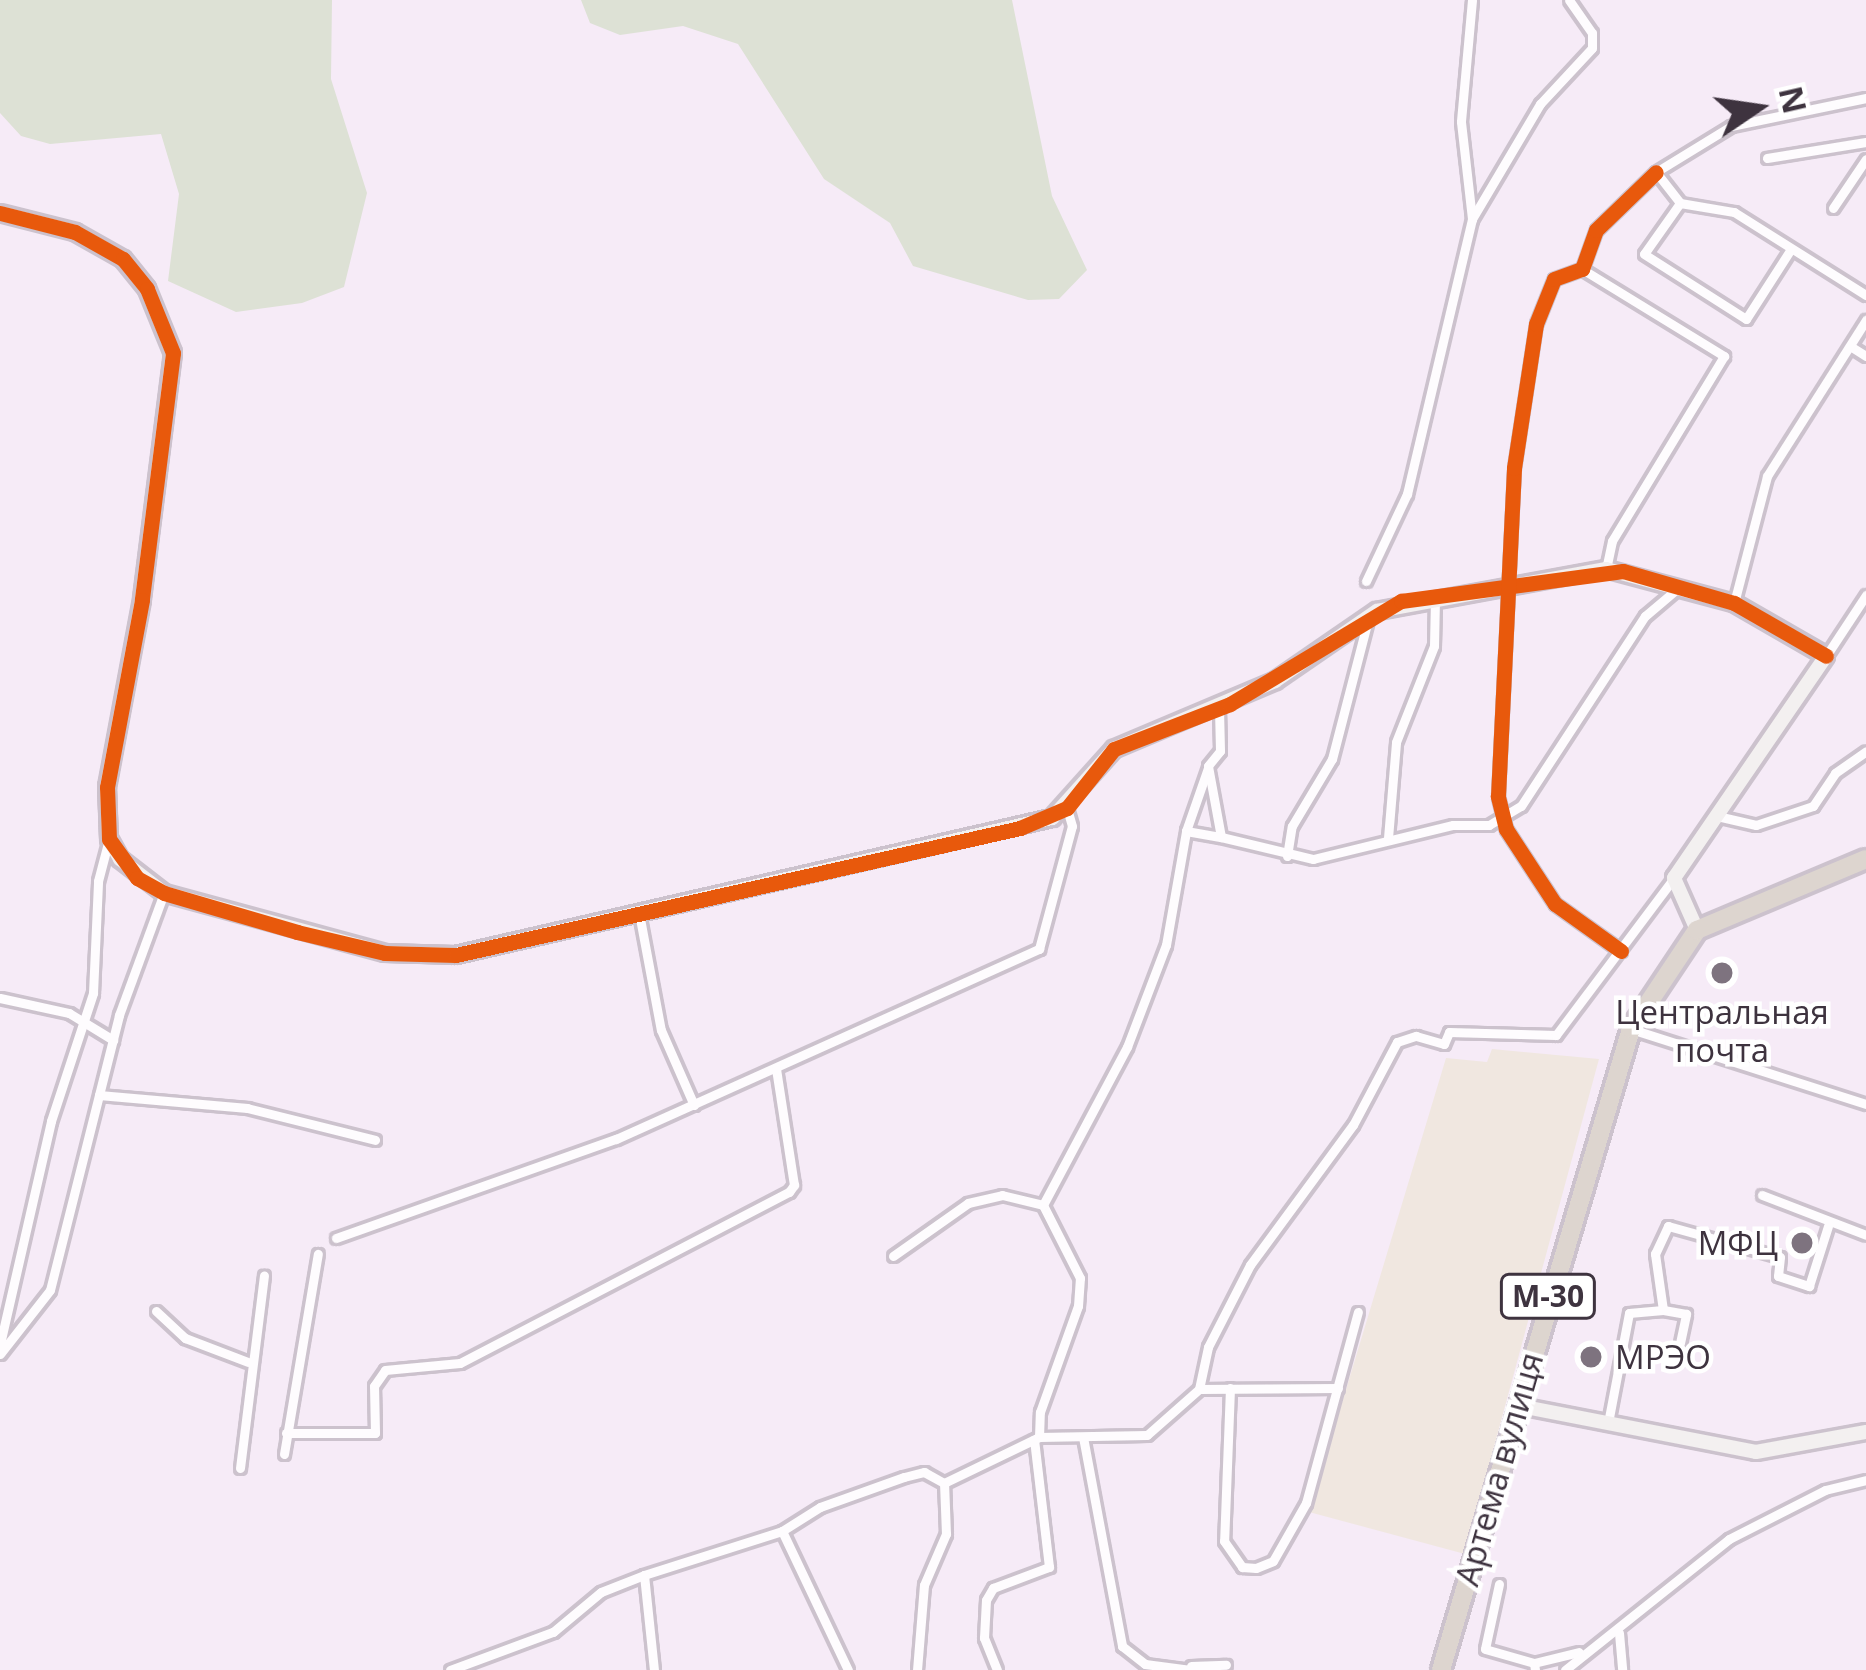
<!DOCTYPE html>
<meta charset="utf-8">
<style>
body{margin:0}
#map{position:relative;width:1866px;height:1670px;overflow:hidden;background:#f6ebf7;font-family:"Open Sans",sans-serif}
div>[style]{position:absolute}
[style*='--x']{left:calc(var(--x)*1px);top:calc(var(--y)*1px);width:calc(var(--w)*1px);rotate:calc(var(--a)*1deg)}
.commercial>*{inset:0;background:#f0e7e0}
.green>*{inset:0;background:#dde1d5}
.roads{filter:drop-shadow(3px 0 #ccc2cd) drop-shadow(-3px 0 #ccc2cd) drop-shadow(0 3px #ccc2cd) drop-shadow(0 -3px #ccc2cd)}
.street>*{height:9px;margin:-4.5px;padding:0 4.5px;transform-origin:4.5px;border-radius:4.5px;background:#fefcfe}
.secondary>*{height:14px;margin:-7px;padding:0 7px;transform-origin:7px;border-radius:7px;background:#f3f0f0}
.highway>*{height:18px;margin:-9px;padding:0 9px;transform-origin:9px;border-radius:9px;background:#ddd5cf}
.cycleway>*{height:15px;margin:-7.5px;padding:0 7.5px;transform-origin:7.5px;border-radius:7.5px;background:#e8590c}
.dots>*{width:33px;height:33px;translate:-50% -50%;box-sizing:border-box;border:6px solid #fff;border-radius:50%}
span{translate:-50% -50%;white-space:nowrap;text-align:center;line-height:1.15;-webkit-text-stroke:9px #fff;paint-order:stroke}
.shield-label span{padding:3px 9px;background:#fff;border:3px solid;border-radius:9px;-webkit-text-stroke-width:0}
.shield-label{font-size:30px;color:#3e333f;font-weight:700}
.poi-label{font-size:33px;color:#3e333f}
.right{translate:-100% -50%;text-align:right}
.left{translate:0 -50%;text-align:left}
.street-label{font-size:33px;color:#3e333f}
.north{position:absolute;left:1698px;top:48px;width:120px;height:120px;-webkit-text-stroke:9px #fff;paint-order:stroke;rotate:77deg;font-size:33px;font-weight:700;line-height:48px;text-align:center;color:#3e333f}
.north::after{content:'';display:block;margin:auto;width:42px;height:54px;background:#3e333f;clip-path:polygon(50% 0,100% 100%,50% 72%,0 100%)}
</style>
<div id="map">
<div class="commercial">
<i style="clip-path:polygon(1492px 1049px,1599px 1059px,1465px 1554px,1309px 1512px,1446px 1058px,1487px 1062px)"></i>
</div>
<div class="green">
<i style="clip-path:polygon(0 0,332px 0,331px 79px,367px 193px,344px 287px,302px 303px,236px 312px,168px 281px,179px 194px,161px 134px,50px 144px,21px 136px,0 113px)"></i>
<i style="clip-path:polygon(581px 0,1012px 0,1052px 196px,1087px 270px,1059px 299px,1028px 300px,913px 266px,890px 223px,824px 179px,738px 44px,683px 26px,620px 35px,590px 23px)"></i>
</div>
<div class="roads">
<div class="street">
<i style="--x:1472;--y:0;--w:122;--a:95.2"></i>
<i style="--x:1461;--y:122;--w:98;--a:83.5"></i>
<i style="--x:1866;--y:98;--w:138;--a:168.3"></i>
<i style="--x:1731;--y:126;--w:88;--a:148.5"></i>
<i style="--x:1656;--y:172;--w:39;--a:52"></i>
<i style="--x:1680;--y:203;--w:55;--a:9.5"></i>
<i style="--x:1734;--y:212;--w:156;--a:32.2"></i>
<i style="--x:1767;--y:158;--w:100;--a:-9.2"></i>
<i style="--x:1680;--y:203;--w:62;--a:125.2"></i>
<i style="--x:1644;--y:254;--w:121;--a:32.5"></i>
<i style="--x:1746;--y:319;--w:83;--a:-57.3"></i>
<i style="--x:1833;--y:208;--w:59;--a:-56"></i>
<i style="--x:1582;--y:269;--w:167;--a:31.5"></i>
<i style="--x:1724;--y:356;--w:216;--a:121.2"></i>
<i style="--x:1612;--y:541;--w:29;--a:102"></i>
<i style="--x:1850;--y:346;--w:19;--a:32"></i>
<i style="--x:1366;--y:581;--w:96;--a:-64.8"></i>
<i style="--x:1407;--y:494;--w:283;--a:-76.7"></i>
<i style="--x:1472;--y:219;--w:134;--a:-59.4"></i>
<i style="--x:1540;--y:104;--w:76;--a:-47.1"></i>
<i style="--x:1592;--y:48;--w:15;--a:-90"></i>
<i style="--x:1592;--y:33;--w:40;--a:-124.9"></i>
<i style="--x:1734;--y:603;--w:131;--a:-75.4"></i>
<i style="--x:1767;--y:476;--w:185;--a:-57.6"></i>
<i style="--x:1826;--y:656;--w:73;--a:-56.7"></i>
<i style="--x:1219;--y:709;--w:42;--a:88.6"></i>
<i style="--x:1220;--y:751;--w:19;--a:129"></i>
<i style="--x:1208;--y:766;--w:72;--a:79.6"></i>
<i style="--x:1221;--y:837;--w:95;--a:13.4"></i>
<i style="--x:1313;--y:859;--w:144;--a:-13.7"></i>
<i style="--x:1453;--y:825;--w:36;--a:0"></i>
<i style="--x:1489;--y:825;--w:37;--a:-31"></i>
<i style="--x:1521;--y:806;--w:227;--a:-56.9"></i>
<i style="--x:1645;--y:616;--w:42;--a:-40.2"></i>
<i style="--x:1717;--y:816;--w:40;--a:13"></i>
<i style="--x:1756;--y:825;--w:60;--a:-18.4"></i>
<i style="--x:1813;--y:806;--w:40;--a:-56"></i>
<i style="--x:1835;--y:773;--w:38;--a:-35"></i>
<i style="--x:1186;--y:831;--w:67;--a:-70.8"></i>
<i style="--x:1388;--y:838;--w:96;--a:-85.2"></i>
<i style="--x:1396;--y:742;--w:103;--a:-68.4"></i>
<i style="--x:1434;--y:646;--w:49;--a:-88.8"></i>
<i style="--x:1287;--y:856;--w:30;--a:-81"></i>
<i style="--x:1292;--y:826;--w:78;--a:-59.2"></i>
<i style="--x:1332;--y:759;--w:148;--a:-75.5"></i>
<i style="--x:639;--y:913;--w:119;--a:79.4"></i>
<i style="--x:661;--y:1030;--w:82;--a:66.3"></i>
<i style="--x:1621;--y:951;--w:81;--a:-144.5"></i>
<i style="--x:1555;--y:904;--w:90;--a:-123.2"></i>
<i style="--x:1506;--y:829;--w:34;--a:-104"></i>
<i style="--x:1498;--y:796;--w:328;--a:-87.2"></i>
<i style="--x:1514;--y:468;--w:146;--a:-81.3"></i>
<i style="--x:1536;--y:324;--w:48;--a:-68.2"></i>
<i style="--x:1554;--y:279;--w:30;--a:-20"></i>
<i style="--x:1582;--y:269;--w:41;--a:-70.3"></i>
<i style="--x:1596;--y:230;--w:83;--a:-44"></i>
<i style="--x:0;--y:998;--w:71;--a:12.3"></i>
<i style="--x:69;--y:1013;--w:52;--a:31.5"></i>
<i style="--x:1631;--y:1029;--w:247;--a:17.7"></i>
<i style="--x:99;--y:1095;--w:149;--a:5"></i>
<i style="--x:247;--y:1108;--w:132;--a:14"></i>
<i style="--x:1762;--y:1195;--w:111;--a:21"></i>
<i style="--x:336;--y:1238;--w:297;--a:-19.5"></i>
<i style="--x:616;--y:1139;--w:464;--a:-24.2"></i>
<i style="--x:1039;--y:949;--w:127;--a:-75"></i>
<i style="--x:1072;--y:826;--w:19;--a:-106"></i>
<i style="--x:893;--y:1256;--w:92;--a:-35.2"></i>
<i style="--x:968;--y:1203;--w:35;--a:-13"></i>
<i style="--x:1002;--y:1195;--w:42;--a:13.7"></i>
<i style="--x:156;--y:1311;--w:40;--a:43"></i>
<i style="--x:185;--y:1338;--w:67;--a:20.9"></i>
<i style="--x:1680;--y:1343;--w:30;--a:-78"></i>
<i style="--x:1686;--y:1314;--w:23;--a:-170"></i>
<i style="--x:1663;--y:1310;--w:57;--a:-98.1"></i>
<i style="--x:1655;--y:1254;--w:31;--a:-65"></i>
<i style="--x:1668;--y:1226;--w:116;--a:15.5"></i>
<i style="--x:1780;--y:1257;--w:19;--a:96"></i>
<i style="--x:1778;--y:1276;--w:33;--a:18"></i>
<i style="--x:1809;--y:1286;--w:63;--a:-72.4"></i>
<i style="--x:0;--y:1344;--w:229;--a:-77.1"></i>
<i style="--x:51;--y:1121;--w:135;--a:-71.8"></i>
<i style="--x:93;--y:993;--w:112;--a:-87.4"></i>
<i style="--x:98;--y:881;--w:43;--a:-75.3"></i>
<i style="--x:0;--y:1354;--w:81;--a:-52"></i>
<i style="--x:50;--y:1290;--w:284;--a:-75.9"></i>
<i style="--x:119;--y:1015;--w:130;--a:-69.8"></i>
<i style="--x:1230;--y:1388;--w:153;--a:92.2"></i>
<i style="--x:1224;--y:1541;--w:32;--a:55"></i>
<i style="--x:1242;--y:1567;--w:14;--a:4"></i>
<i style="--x:1256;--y:1568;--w:18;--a:-22"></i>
<i style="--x:1273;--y:1561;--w:67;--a:-60.4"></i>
<i style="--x:1306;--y:1503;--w:198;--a:-74.8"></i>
<i style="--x:1199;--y:1389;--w:43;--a:-77.9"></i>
<i style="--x:1208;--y:1347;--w:92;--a:-62.9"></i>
<i style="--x:1250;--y:1265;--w:174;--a:-53.7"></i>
<i style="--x:1353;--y:1125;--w:94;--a:-62.1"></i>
<i style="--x:1397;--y:1042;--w:20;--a:-18"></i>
<i style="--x:1416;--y:1036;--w:29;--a:16"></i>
<i style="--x:1444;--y:1044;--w:13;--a:-67"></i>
<i style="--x:1449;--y:1032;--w:107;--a:1.6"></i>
<i style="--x:1556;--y:1035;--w:196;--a:-53.1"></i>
<i style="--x:1608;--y:1423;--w:112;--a:-79.2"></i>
<i style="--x:1629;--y:1313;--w:34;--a:-5"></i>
<i style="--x:286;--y:1433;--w:89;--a:0"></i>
<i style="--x:375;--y:1433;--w:47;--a:-91.2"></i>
<i style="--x:374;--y:1386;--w:19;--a:-55"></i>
<i style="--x:385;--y:1370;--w:75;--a:-5.3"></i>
<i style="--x:460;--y:1363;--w:371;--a:-27.5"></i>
<i style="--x:789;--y:1192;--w:9;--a:-54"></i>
<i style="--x:794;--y:1185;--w:117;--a:-98.8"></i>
<i style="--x:1039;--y:1437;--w:25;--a:-88"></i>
<i style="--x:1040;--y:1412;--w:113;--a:-70.3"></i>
<i style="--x:1078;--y:1306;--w:28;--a:-86"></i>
<i style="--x:1080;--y:1278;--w:82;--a:-116.9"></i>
<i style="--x:1043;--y:1205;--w:179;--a:-62"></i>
<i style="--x:1127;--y:1047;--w:109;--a:-69.1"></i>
<i style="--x:1166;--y:945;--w:116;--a:-80"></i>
<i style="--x:1186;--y:831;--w:36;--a:10"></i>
<i style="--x:1083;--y:1437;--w:213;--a:79.4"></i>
<i style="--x:1122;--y:1646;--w:29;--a:38"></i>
<i style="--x:1145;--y:1664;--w:46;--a:7.4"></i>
<i style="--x:284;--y:1454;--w:203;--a:-80.4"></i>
<i style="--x:240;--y:1468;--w:194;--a:-82.9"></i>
<i style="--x:782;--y:1531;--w:154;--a:64.6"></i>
<i style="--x:644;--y:1575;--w:145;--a:-17.7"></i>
<i style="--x:782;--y:1531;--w:45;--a:-32.3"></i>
<i style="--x:820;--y:1507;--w:89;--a:-19.7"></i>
<i style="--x:904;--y:1477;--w:21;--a:-14"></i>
<i style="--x:924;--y:1472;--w:23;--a:29"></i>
<i style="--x:1499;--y:1584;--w:66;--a:102.2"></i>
<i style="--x:1485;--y:1649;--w:51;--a:15.9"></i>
<i style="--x:1619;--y:1633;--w:37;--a:85"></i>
<i style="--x:1191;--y:1666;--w:35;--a:-2"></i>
<i style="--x:450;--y:1670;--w:110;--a:-20.3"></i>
<i style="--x:553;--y:1632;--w:62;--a:-39.8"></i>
<i style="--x:601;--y:1592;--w:46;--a:-21.6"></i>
<i style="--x:644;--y:1575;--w:96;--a:84"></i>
<i style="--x:917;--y:1670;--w:85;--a:-85.3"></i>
<i style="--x:924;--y:1585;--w:56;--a:-66.7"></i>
<i style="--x:946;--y:1534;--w:51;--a:-92.2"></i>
<i style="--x:944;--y:1483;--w:106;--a:-25.8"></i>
<i style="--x:1039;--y:1437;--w:108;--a:-1.1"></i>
<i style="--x:1147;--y:1435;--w:69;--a:-41.5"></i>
<i style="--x:1199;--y:1389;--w:139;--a:-0.4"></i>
<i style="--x:997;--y:1670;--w:35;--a:-112"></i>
<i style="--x:984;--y:1638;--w:38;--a:-87"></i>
<i style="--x:986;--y:1600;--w:14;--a:-60"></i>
<i style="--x:993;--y:1588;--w:60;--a:-20.6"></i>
<i style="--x:1049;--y:1567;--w:128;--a:-96.7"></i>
<i style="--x:1535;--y:1670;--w:7;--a:-98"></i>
<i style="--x:1534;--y:1663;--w:46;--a:-13.7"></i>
<i style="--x:1565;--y:1670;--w:210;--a:-38.6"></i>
<i style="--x:1729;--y:1539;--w:108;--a:-27"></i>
<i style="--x:1825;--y:1490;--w:42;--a:-13.7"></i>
</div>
<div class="secondary">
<i style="--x:0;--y:213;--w:77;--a:14.2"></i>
<i style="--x:75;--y:232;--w:55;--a:29.4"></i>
<i style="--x:123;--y:259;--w:38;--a:51"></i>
<i style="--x:147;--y:289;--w:69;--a:67.9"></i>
<i style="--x:173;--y:353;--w:249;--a:97.2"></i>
<i style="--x:142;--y:600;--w:190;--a:100.6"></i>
<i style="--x:107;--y:787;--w:52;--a:87.8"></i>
<i style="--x:109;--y:839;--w:23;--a:61"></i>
<i style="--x:120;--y:859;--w:56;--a:37.7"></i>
<i style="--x:164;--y:893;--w:229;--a:15.2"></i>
<i style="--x:385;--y:953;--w:71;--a:1.6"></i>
<i style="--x:456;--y:955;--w:612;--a:-12.95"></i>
<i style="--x:1052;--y:818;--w:93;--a:-48.1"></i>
<i style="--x:1114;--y:749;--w:175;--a:-22.9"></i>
<i style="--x:1275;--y:681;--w:124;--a:-34.5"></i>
<i style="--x:1377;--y:611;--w:233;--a:-10.4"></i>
<i style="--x:1606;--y:569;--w:132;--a:14.9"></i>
<i style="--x:1734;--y:603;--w:106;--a:29.9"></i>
<i style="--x:1826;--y:656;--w:269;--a:124.4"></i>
<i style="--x:1674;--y:878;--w:57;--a:66.1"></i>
<i style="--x:1520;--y:1406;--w:240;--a:11"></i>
<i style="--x:1756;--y:1452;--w:112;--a:-10.3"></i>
</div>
<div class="highway">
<i style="--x:1441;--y:1670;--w:669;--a:-73.49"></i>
<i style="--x:1631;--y:1029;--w:119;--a:-56.3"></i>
<i style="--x:1697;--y:930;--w:183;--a:-22.8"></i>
</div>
</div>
<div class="cycleway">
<i style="--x:0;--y:213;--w:77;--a:14.2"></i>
<i style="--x:75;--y:232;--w:55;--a:29.4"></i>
<i style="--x:123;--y:259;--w:38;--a:51"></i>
<i style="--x:147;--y:289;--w:69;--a:67.9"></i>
<i style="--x:173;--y:353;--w:249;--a:97.2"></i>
<i style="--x:142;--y:600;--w:190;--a:100.6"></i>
<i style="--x:107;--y:787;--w:52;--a:87.8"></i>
<i style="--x:109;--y:839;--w:48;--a:54.3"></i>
<i style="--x:137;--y:878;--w:31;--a:29"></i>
<i style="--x:164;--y:893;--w:139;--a:16.3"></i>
<i style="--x:297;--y:932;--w:90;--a:13.4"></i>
<i style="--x:385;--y:953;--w:71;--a:1.6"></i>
<i style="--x:456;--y:955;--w:578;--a:-12.69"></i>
<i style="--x:1020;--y:828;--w:51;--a:-23.1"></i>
<i style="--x:1067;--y:808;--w:75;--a:-51.5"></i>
<i style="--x:1114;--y:749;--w:124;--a:-21.2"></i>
<i style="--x:1230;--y:704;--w:200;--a:-31.1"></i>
<i style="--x:1401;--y:601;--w:224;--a:-7.7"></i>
<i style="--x:1623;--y:571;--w:116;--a:16.1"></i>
<i style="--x:1734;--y:603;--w:106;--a:29.9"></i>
<i style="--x:1621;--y:951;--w:81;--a:-144.5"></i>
<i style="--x:1555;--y:904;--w:90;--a:-123.2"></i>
<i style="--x:1506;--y:829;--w:34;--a:-104"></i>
<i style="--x:1498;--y:796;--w:328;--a:-87.2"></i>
<i style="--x:1514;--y:468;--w:146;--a:-81.3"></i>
<i style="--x:1536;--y:324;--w:48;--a:-68.2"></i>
<i style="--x:1554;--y:279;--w:30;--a:-20"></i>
<i style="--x:1582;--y:269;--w:41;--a:-70.3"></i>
<i style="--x:1596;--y:230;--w:83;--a:-44"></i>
</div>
<div class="dots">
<i style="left:1722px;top:973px;background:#7e737f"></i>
<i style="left:1802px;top:1243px;background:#7e737f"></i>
<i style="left:1591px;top:1357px;background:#7e737f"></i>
</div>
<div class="shield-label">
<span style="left:1548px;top:1296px">М-30</span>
</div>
<div class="poi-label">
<span style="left:1722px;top:1031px">Центральная<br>почта</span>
<span class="right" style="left:1778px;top:1243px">МФЦ</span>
<span class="left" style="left:1615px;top:1357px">МРЭО</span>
</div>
<div class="street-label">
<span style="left:1499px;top:1469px;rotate:-74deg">Артема вулиця</span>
</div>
<div class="north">N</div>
</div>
